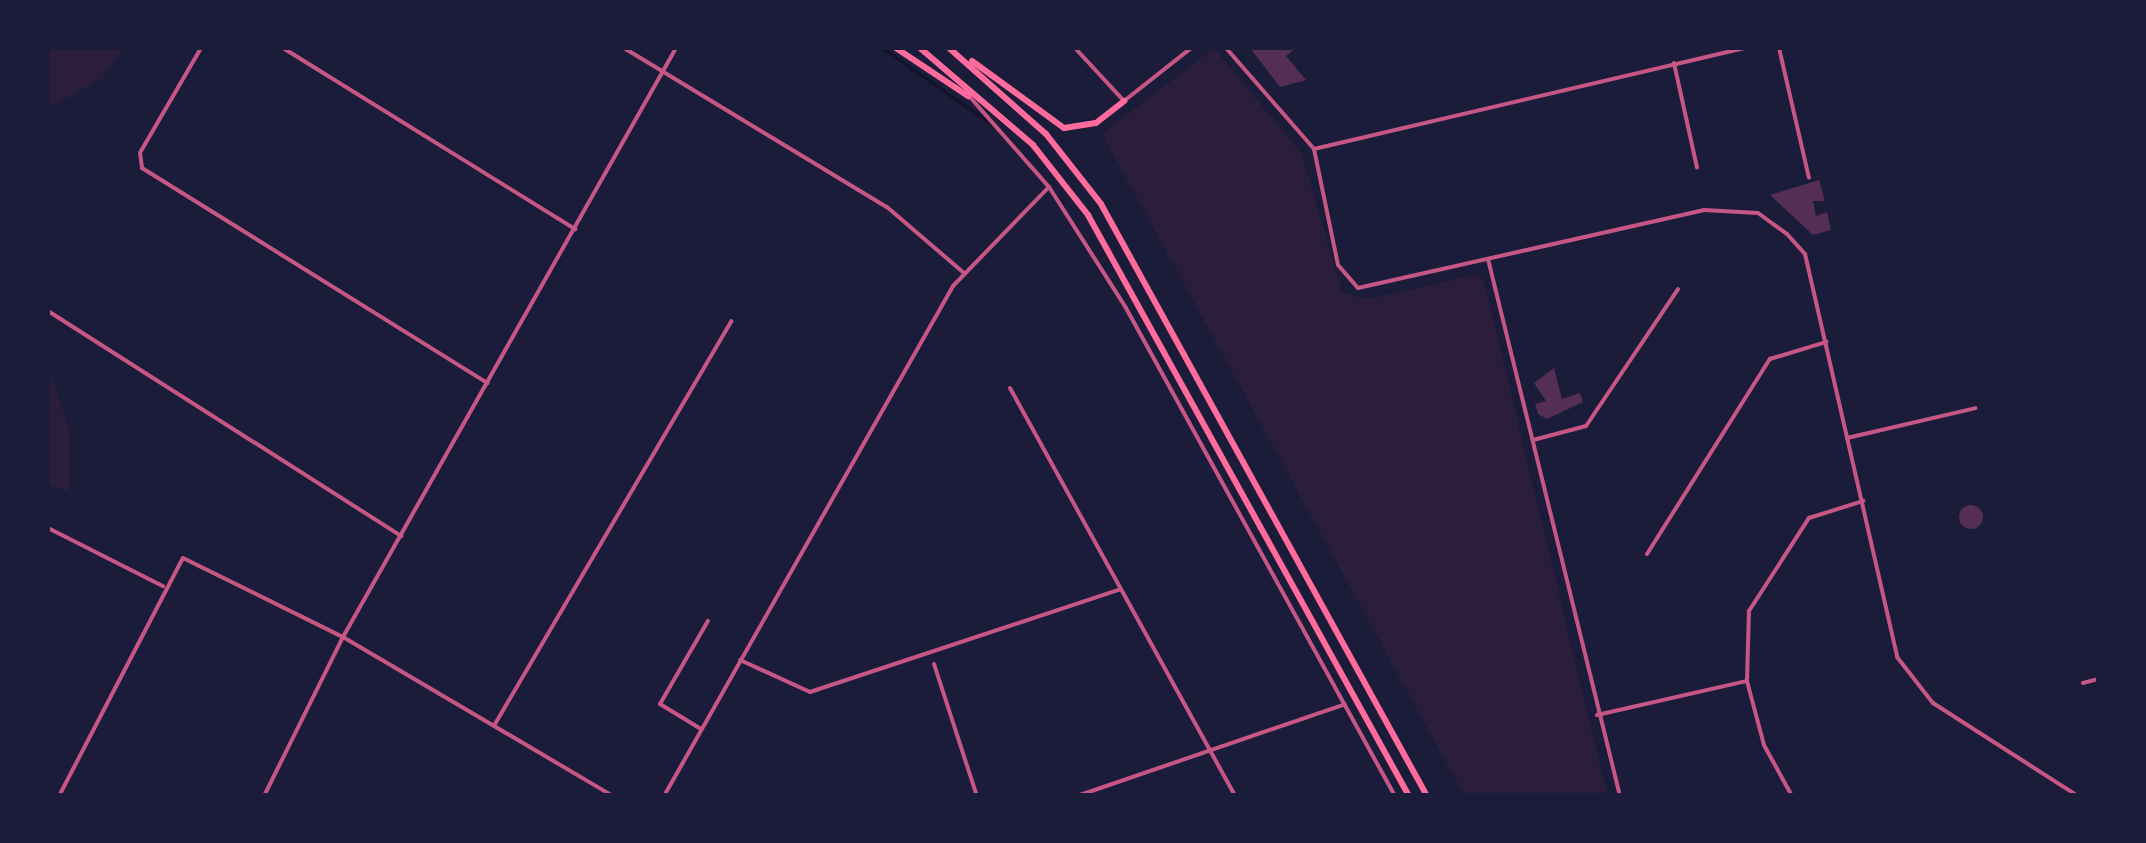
<!DOCTYPE html>
<style>
body{margin:0}
#map{position:relative;width:2146px;height:843px;overflow:hidden;background:#1b1b3a;font-family:"Roboto Serif",serif}
div>[style]{position:absolute}
[style*='--x']{left:calc(var(--x)*1px);top:calc(var(--y)*1px);width:calc(var(--w)*1px);rotate:calc(var(--a)*1deg)}
.green>*{inset:0;background:#2a1e3b}
.stream>*{height:2.5px;margin:-1.25px;padding:0 1.25px;transform-origin:1.25px;border-radius:1.25px;background:#12122b}
.building>*{inset:0;background:#542f53}
.round{border-radius:50%}
.minor>*{height:4px;margin:-2px;padding:0 2px;transform-origin:2px;border-radius:2px;background:#c65784}
.secondary>*{height:6px;margin:-3px;padding:0 3px;transform-origin:3px;border-radius:3px;background:#ff6b9d}
span{translate:-50% -50%;white-space:nowrap;text-align:center;line-height:1.15;-webkit-text-stroke:8px #1b1b3a;paint-order:stroke}
.frame{position:absolute;inset:0;border:50px solid #1b1b3a;pointer-events:none}
</style>
<div id="map">
<div class="green">
<i style="clip-path:polygon(48px 48px,123px 48px,102px 79px,48px 108px)"></i>
<i style="clip-path:polygon(1214px 48px,1302px 154px,1342px 293px,1368px 299px,1475px 275px,1484px 281px,1607px 795px,1464px 795px,1102px 134px)"></i>
<i style="clip-path:polygon(48px 366px,69px 428px,69px 492px,48px 485px)"></i>
</div>
<div class="stream">
<i style="--x:883;--y:48;--w:134;--a:35"></i>
</div>
<div class="building">
<i style="clip-path:polygon(1250px 48px,1296px 48px,1286px 56px,1306px 80px,1280px 87px)"></i>
<i style="clip-path:polygon(1819px 180px,1825px 201px,1813px 201px,1816px 216px,1827px 212px,1831px 230px,1813px 235px,1770px 195px)"></i>
<i style="clip-path:polygon(1554px 368px,1562px 399px,1580px 393px,1583px 402px,1547px 419px,1538px 414px,1535px 404px,1546px 401px,1534px 383px)"></i>
<i class="round" style="left:1959px;top:505px;width:24px;height:24px"></i>
</div>
<div class="minor">
<i style="--x:201;--y:48;--w:121;--a:120.2"></i>
<i style="--x:140;--y:153;--w:15;--a:82"></i>
<i style="--x:142;--y:168;--w:407;--a:31.9"></i>
<i style="--x:283;--y:48;--w:344;--a:31.8"></i>
<i style="--x:624;--y:48;--w:307;--a:31.2"></i>
<i style="--x:887;--y:207;--w:101;--a:40.6"></i>
<i style="--x:1075;--y:48;--w:72;--a:47.2"></i>
<i style="--x:1124;--y:101;--w:85;--a:-38.3"></i>
<i style="--x:1226;--y:48;--w:134;--a:48.9"></i>
<i style="--x:1314;--y:149;--w:118;--a:78.3"></i>
<i style="--x:1338;--y:265;--w:30;--a:49"></i>
<i style="--x:1358;--y:288;--w:355;--a:-12.7"></i>
<i style="--x:1704;--y:210;--w:54;--a:3.2"></i>
<i style="--x:1758;--y:213;--w:36;--a:36"></i>
<i style="--x:1787;--y:234;--w:27;--a:48"></i>
<i style="--x:1805;--y:254;--w:413;--a:77.1"></i>
<i style="--x:1897;--y:657;--w:58;--a:52"></i>
<i style="--x:1933;--y:703;--w:172;--a:32.7"></i>
<i style="--x:1779;--y:48;--w:133;--a:77"></i>
<i style="--x:1674;--y:63;--w:107;--a:77.6"></i>
<i style="--x:969;--y:96;--w:121;--a:48.7"></i>
<i style="--x:1049;--y:187;--w:143;--a:57.5"></i>
<i style="--x:1126;--y:308;--w:557;--a:61.14"></i>
<i style="--x:1314;--y:149;--w:441;--a:-13.2"></i>
<i style="--x:1488;--y:259;--w:553;--a:76.19"></i>
<i style="--x:48;--y:311;--w:419;--a:32.5"></i>
<i style="--x:1010;--y:388;--w:466;--a:61.1"></i>
<i style="--x:1847;--y:438;--w:132;--a:-13.1"></i>
<i style="--x:1533;--y:440;--w:55;--a:-14.8"></i>
<i style="--x:1586;--y:426;--w:165;--a:-56.1"></i>
<i style="--x:48;--y:528;--w:129;--a:26.8"></i>
<i style="--x:1647;--y:554;--w:231;--a:-57.8"></i>
<i style="--x:1770;--y:359;--w:59;--a:-16.9"></i>
<i style="--x:740;--y:660;--w:77;--a:24.6"></i>
<i style="--x:810;--y:692;--w:325;--a:-18.3"></i>
<i style="--x:934;--y:664;--w:139;--a:72"></i>
<i style="--x:2083;--y:683;--w:16;--a:-15"></i>
<i style="--x:1597;--y:715;--w:154;--a:-12.8"></i>
<i style="--x:495;--y:724;--w:467;--a:-59.6"></i>
<i style="--x:701;--y:729;--w:48;--a:-148.6"></i>
<i style="--x:660;--y:704;--w:96;--a:-60"></i>
<i style="--x:59;--y:796;--w:268;--a:-62.5"></i>
<i style="--x:183;--y:558;--w:178;--a:26.3"></i>
<i style="--x:343;--y:637;--w:313;--a:30.5"></i>
<i style="--x:264;--y:796;--w:178;--a:-63.6"></i>
<i style="--x:343;--y:637;--w:677;--a:-60.52"></i>
<i style="--x:664;--y:796;--w:586;--a:-60.46"></i>
<i style="--x:953;--y:286;--w:138;--a:-45.9"></i>
<i style="--x:1077;--y:796;--w:283;--a:-18.9"></i>
<i style="--x:1792;--y:796;--w:58;--a:-118.8"></i>
<i style="--x:1764;--y:745;--w:66;--a:-104.9"></i>
<i style="--x:1747;--y:681;--w:70;--a:-88.4"></i>
<i style="--x:1749;--y:611;--w:111;--a:-57.2"></i>
<i style="--x:1809;--y:518;--w:57;--a:-17.5"></i>
</div>
<div class="secondary">
<i style="--x:896;--y:48;--w:87;--a:33.7"></i>
<i style="--x:920;--y:48;--w:149;--a:40.6"></i>
<i style="--x:1033;--y:145;--w:89;--a:51.8"></i>
<i style="--x:1088;--y:215;--w:664;--a:61.08"></i>
<i style="--x:949;--y:48;--w:130;--a:41.6"></i>
<i style="--x:1046;--y:134;--w:89;--a:51.8"></i>
<i style="--x:1101;--y:204;--w:676;--a:61.16"></i>
<i style="--x:972;--y:61;--w:114;--a:36.1"></i>
<i style="--x:1064;--y:128;--w:32;--a:-9"></i>
<i style="--x:1096;--y:123;--w:36;--a:-38"></i>
</div>
<div class="frame"></div>
</div>
